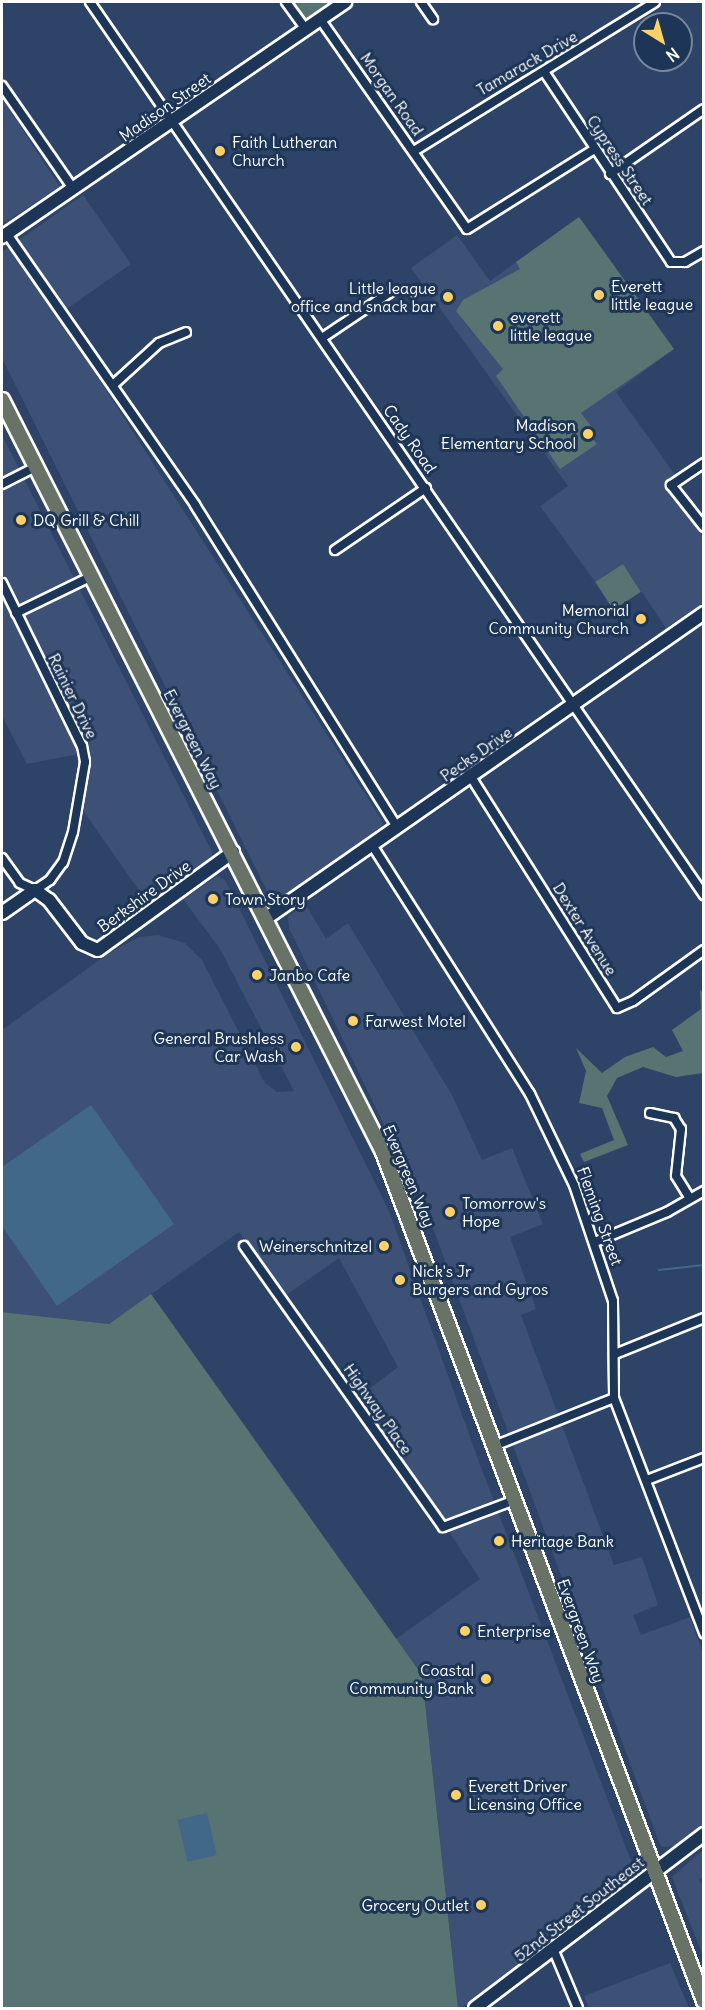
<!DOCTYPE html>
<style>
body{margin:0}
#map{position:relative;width:705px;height:2010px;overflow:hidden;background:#2d4367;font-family:Delius,sans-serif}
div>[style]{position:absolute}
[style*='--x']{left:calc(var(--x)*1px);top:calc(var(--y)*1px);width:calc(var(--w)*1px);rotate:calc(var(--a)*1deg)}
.built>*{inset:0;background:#3c5175}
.green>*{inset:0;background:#577472;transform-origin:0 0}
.water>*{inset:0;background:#416889;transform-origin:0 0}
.stream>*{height:2px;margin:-1px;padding:0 1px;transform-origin:1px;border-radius:1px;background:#416889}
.roads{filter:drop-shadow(2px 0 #fff) drop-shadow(-2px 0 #fff) drop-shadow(0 2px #fff) drop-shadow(0 -2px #fff)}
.street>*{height:8px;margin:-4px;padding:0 4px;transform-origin:4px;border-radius:4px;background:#1d3557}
.secondary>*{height:12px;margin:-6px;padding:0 6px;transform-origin:6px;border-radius:6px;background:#1d3557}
.primary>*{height:14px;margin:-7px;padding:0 7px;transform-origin:7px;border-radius:7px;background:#697266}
.dots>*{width:16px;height:16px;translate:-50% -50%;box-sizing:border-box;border:3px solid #1d3557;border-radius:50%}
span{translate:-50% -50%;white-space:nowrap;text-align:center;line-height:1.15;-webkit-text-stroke:6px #1d3557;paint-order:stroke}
.street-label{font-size:16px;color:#fff}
.poi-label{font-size:16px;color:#fff}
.left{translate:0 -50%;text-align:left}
.right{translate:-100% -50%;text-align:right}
.frame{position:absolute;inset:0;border:3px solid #fff;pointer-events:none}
.north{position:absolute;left:633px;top:12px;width:60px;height:60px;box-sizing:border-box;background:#1d3557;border:2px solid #77869a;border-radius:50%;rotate:143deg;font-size:16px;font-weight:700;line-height:24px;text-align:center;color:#fff}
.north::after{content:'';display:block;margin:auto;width:21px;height:27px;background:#ffd166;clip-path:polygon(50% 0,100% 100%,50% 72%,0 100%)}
</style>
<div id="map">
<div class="built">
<i style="clip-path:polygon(2px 98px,60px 187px,2px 224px)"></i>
<i style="clip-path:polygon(83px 195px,131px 264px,58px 315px,383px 822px,381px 832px,285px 900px,269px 895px,2px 358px,2px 252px)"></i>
<i style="clip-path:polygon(579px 217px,674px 349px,616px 392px,676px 476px,665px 484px,703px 537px,703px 603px,666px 628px,623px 564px,596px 583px,540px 506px,568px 486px,411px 268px,457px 235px,490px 281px)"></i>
<i style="clip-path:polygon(2px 435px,212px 852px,212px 860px,150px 906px,84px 812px,90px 752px,27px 764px,2px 716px)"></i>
<i style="clip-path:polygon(217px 876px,225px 880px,389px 1211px,479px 1462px,633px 1866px,629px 1881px,461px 2008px,458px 2008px,422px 1675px,396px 1639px,480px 1579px,360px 1396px,398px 1367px,339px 1258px,286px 1295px,239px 1232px,109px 1324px,2px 1312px,2px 1030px,109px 953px,139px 937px,158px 935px,185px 943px,202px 960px,265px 1083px,277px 1092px,294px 1091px,220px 949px,183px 899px)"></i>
<i style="clip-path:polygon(306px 905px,326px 939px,348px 923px,452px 1095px,482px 1160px,512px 1148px,543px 1224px,510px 1237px,536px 1309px,521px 1315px,614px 1565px,642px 1557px,658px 1605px,633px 1615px,641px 1635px,690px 1617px,703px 1654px,703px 1826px,676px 1846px,662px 1847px,659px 1842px,430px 1220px,289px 928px,288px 916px)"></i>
<i style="clip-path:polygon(703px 1850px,703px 1877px,699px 1880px,703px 1886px,703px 1956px,672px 1877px)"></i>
<i style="clip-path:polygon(670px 1963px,689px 2008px,589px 2008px,584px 1996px)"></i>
</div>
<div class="green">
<i style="clip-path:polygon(291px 2px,335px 2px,306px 20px)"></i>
<i style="clip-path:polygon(579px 217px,674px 349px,581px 413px,596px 433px,591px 437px,597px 444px,560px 469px,496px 376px,503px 369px,456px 311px,463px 300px,520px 269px,516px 262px)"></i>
<i style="left:623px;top:564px;width:33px;height:33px;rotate:57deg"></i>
<i style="clip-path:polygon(700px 990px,704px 994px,703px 1073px,676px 1077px,643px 1067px,617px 1078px,607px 1096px,628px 1145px,584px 1162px,580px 1154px,614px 1140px,602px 1108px,579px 1103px,586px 1071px,576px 1048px,602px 1073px,625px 1057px,653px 1047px,666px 1057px,683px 1051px,672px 1030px,701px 1009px)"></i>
<i style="clip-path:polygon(151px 1294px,422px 1675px,458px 2008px,2px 2008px,2px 1312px,109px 1324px)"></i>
</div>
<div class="water">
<i style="clip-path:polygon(91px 1105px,174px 1224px,57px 1306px,2px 1226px,2px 1167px)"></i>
<i style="left:207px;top:1813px;width:43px;height:30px;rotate:77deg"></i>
</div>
<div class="stream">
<i style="--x:659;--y:1270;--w:45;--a:-6.3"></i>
</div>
<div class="roads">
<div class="street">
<i style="--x:90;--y:2;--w:1084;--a:55.49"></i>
<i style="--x:286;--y:2;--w:32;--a:54"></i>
<i style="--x:305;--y:28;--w:17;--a:-31"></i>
<i style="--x:320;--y:19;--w:256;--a:55"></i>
<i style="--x:467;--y:229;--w:149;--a:-32.1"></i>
<i style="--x:421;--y:2;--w:21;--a:55"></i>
<i style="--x:545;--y:73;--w:227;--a:56.3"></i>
<i style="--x:671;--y:262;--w:14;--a:0"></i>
<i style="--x:685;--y:262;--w:22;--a:-30"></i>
<i style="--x:2;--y:86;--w:126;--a:55.3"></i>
<i style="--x:414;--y:151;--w:283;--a:-31.7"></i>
<i style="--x:610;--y:174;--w:114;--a:-34.7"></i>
<i style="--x:7;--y:234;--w:330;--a:55.2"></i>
<i style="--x:195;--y:505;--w:380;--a:57.9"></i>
<i style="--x:322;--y:338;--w:84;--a:-33.9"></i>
<i style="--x:113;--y:385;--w:62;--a:-42.4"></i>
<i style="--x:159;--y:343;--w:29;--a:-22"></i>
<i style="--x:704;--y:463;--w:40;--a:146"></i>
<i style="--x:671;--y:485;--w:53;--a:51.8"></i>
<i style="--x:2;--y:484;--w:37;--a:-27"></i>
<i style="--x:335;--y:550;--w:110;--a:-34.3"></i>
<i style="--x:2;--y:583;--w:182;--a:63.9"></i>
<i style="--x:82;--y:746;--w:16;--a:79"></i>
<i style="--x:85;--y:762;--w:71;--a:99.7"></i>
<i style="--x:73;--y:832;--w:32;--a:108"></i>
<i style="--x:63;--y:862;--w:22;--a:126"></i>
<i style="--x:50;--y:880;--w:18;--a:146"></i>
<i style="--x:35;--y:890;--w:17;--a:-155"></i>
<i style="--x:20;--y:883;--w:31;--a:-126"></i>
<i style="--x:16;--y:613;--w:82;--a:-25.9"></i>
<i style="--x:471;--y:777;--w:273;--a:57.7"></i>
<i style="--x:617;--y:1008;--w:17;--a:-24"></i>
<i style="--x:633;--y:1001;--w:87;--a:-35.7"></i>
<i style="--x:372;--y:845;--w:295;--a:57.6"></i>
<i style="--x:530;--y:1094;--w:101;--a:64.2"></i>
<i style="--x:574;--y:1185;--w:122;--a:71.4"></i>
<i style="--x:613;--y:1301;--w:97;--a:89.4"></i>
<i style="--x:614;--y:1398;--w:252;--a:69"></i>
<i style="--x:650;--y:1113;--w:25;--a:12"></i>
<i style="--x:674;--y:1118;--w:13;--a:58"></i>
<i style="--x:681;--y:1129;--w:47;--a:96.1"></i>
<i style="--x:676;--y:1176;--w:26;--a:58"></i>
<i style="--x:595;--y:1242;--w:78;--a:-22.6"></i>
<i style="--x:667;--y:1212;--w:43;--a:-29.6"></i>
<i style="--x:244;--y:1246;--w:344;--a:54.7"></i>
<i style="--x:443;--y:1527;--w:77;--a:-20.6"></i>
<i style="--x:615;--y:1354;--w:96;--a:-22"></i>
<i style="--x:494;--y:1446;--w:129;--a:-21.8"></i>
<i style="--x:647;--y:1480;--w:61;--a:-21.1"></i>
<i style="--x:554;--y:1951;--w:62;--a:67.2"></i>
</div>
<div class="secondary">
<i style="--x:2;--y:237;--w:416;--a:-34.4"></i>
<i style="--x:2;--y:913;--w:40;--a:-34.9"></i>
<i style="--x:35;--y:890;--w:17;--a:36"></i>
<i style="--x:49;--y:900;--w:54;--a:52.5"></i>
<i style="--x:82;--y:943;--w:17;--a:24"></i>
<i style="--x:98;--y:950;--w:167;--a:-36"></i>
<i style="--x:265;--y:919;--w:535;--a:-34.88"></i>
<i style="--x:475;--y:2008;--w:288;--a:-37.2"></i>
</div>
<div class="primary">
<i style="--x:2;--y:400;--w:843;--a:63.13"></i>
<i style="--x:383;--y:1152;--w:908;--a:69.29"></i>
</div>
</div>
<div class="dots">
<i style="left:220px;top:151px;background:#ffd166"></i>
<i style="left:599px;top:295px;background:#ffd166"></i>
<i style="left:448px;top:297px;background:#ffd166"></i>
<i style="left:498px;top:326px;background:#ffd166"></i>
<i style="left:588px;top:434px;background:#ffd166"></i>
<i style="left:21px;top:520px;background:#ffd166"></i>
<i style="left:641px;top:619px;background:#ffd166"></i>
<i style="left:213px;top:899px;background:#ffd166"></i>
<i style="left:257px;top:975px;background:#ffd166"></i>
<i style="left:353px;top:1021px;background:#ffd166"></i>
<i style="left:296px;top:1047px;background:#ffd166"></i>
<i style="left:450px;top:1212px;background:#ffd166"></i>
<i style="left:384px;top:1246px;background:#ffd166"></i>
<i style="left:400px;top:1280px;background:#ffd166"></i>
<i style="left:499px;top:1541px;background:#ffd166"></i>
<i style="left:465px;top:1631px;background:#ffd166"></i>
<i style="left:486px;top:1679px;background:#ffd166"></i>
<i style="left:456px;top:1795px;background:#ffd166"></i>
<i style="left:481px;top:1905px;background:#ffd166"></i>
</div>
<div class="street-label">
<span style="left:527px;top:63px;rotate:-30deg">Tamarack Drive</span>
<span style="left:392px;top:94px;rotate:55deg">Morgan Road</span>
<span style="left:165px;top:107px;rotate:-35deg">Madison Street</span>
<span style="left:620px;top:160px;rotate:56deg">Cypress Street</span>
<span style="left:410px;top:439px;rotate:55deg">Cady Road</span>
<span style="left:73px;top:696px;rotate:64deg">Rainier Drive</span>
<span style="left:193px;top:739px;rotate:63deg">Evergreen Way</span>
<span style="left:476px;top:754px;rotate:-35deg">Pecks Drive</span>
<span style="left:144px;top:896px;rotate:-36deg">Berkshire Drive</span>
<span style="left:585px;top:929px;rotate:58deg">Dexter Avenue</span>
<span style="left:409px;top:1176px;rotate:67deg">Evergreen Way</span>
<span style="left:600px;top:1216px;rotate:70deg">Fleming Street</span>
<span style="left:378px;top:1409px;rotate:55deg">Highway Place</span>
<span style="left:581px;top:1631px;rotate:70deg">Evergreen Way</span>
<span style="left:579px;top:1909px;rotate:-38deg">52nd Street Southeast</span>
</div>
<div class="poi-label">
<span class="left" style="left:232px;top:151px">Faith Lutheran<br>Church</span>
<span class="left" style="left:611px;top:295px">Everett<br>little league</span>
<span class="right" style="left:436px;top:297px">Little league<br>office and snack bar</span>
<span class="left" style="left:510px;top:326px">everett<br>little league</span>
<span class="right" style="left:576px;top:434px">Madison<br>Elementary School</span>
<span class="left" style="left:33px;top:520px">DQ Grill &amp; Chill</span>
<span class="right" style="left:629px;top:619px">Memorial<br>Community Church</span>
<span class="left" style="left:225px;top:899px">Town Story</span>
<span class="left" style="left:269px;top:975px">Janbo Cafe</span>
<span class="left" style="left:365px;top:1021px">Farwest Motel</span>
<span class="right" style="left:284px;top:1047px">General Brushless<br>Car Wash</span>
<span class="left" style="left:462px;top:1212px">Tomorrow's<br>Hope</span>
<span class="right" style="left:372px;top:1246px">Weinerschnitzel</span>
<span class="left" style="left:412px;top:1280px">Nick's Jr<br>Burgers and Gyros</span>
<span class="left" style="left:511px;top:1541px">Heritage Bank</span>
<span class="left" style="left:477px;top:1631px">Enterprise</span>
<span class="right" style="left:474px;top:1679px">Coastal<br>Community Bank</span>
<span class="left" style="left:468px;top:1795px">Everett Driver<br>Licensing Office</span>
<span class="right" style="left:469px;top:1905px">Grocery Outlet</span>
</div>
<div class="frame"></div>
<div class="north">N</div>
</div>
